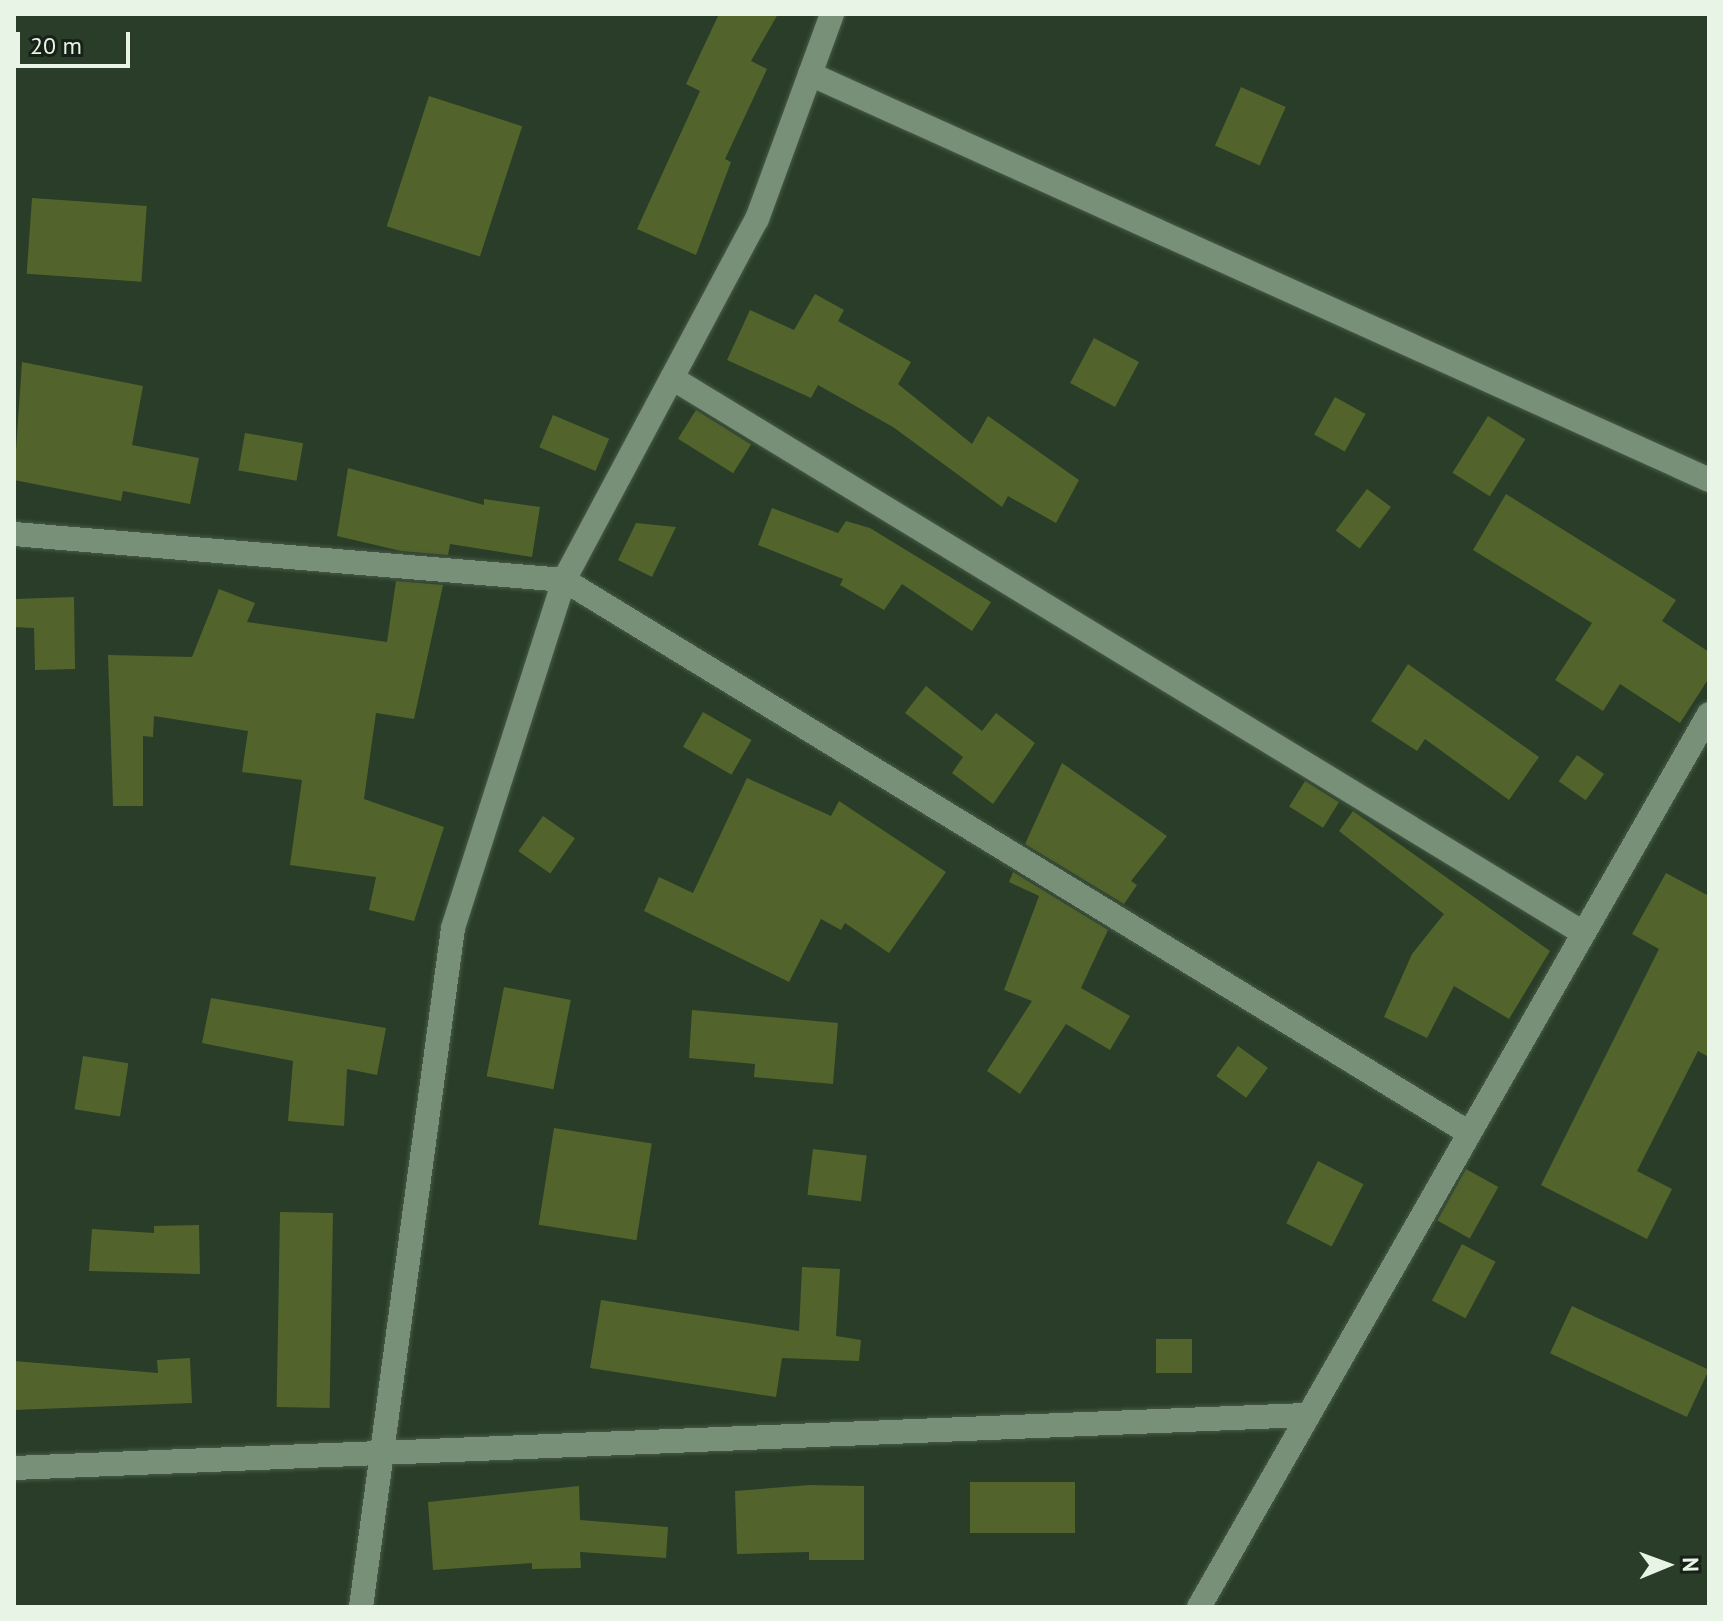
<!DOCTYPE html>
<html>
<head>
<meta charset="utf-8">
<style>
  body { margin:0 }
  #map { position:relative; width:1723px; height:1621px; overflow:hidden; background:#293d28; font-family:"PT Sans",sans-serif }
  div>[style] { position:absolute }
  .building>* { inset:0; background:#52642b; transform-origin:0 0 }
  .roads { filter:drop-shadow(0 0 2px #485a48) drop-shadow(0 0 2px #485a48) }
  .minor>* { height:24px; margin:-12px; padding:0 12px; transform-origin:12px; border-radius:12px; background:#799078 }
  span { translate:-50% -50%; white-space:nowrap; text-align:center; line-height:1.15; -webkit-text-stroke:7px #182118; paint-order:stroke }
  .frame { position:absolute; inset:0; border:16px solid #e7f4e6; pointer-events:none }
  .north { position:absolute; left:1627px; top:1525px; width:80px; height:80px; -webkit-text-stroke:6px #182118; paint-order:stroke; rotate:89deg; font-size:22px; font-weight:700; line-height:32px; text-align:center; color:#e7f4e6 }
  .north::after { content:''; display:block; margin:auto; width:28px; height:36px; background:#e7f4e6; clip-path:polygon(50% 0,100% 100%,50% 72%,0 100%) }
  .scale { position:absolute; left:16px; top:32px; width:114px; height:36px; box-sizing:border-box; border:4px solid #e7f4e6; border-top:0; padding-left:10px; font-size:24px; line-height:28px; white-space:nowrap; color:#e7f4e6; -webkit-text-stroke:6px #182118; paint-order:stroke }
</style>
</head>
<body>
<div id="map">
  <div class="building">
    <i style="clip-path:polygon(719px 14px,778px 14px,751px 61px,767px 69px,725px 159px,731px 162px,696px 255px,637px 229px,700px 91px,686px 84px)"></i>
    <i style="left:1241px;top:87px;width:49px;height:64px;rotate:24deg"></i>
    <i style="left:429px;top:96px;width:98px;height:137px;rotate:18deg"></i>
    <i style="left:32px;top:198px;width:115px;height:76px;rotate:4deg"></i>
    <i style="clip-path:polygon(815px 294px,844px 310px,838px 321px,911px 362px,898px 384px,972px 444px,988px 416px,1079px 480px,1056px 523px,1008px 496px,1002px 507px,893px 427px,818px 385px,811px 398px,727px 360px,750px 310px,794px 330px)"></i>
    <i style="left:1094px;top:338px;width:51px;height:51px;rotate:28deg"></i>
    <i style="clip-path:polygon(22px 362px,143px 386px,132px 445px,199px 458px,190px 504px,123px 491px,121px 501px,14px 480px)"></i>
    <i style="left:1335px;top:397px;width:35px;height:43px;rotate:29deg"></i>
    <i style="left:696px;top:410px;width:65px;height:34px;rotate:32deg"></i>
    <i style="left:553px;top:415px;width:61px;height:35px;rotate:23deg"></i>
    <i style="left:1488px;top:416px;width:44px;height:67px;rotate:32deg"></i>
    <i style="left:245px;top:433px;width:59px;height:38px;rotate:10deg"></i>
    <i style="clip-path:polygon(348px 468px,484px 505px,484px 499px,540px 507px,532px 557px,450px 544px,448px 555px,401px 551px,337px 536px)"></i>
    <i style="left:1367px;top:489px;width:30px;height:52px;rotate:37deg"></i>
    <i style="clip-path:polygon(1506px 494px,1676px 600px,1662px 621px,1709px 652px,1709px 678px,1680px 723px,1620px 684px,1603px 711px,1555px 680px,1592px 623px,1473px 550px)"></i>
    <i style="clip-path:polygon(772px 508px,838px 533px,846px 521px,870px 528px,991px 602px,972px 631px,902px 584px,884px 610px,840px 585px,843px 579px,758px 545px)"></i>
    <i style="clip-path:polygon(636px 523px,676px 527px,652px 577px,618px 560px)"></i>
    <i style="clip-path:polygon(396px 581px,443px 585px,414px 719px,376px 713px,364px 799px,444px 827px,414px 921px,369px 910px,376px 877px,290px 865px,302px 780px,242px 772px,248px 731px,154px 716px,153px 737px,143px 736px,143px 806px,113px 806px,108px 655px,192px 657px,219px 589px,255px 603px,247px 622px,387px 642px)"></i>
    <i style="clip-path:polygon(74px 597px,75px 669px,35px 670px,34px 628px,14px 627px,14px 599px)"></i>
    <i style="clip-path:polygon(1408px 664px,1539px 757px,1509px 800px,1425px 739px,1417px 751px,1371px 721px)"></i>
    <i style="clip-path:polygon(926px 686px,982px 731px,996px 713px,1035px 743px,993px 804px,952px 773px,963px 757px,905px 713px)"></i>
    <i style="left:703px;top:712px;width:56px;height:40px;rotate:30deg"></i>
    <i style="left:1577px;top:755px;width:33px;height:32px;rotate:35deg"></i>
    <i style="clip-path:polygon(1062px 763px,1167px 836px,1131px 881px,1137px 885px,1124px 904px,1025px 844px)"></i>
    <i style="clip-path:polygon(747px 778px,831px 816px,839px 801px,946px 872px,889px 953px,845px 923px,841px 930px,821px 919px,789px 982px,644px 911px,659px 877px,693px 893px)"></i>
    <i style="left:1305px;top:781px;width:40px;height:30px;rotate:32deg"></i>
    <i style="clip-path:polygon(1353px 811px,1550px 951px,1509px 1019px,1454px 986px,1427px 1038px,1384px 1017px,1412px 954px,1444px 914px,1339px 831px)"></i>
    <i style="left:543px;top:816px;width:39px;height:43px;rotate:35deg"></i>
    <i style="clip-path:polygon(1013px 872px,1108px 930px,1081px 988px,1130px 1016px,1110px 1050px,1066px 1024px,1020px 1094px,987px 1071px,1032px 1001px,1004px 990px,1039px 896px,1009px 882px)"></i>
    <i style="clip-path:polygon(1666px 873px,1709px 896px,1709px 1057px,1698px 1051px,1637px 1171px,1672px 1189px,1647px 1239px,1541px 1185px,1659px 949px,1632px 934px)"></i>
    <i style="left:504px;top:987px;width:68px;height:91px;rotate:11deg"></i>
    <i style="clip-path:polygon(211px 998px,386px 1028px,377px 1075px,347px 1069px,344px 1126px,288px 1121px,293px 1061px,202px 1043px)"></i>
    <i style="clip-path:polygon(692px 1010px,838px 1023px,833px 1084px,754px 1077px,755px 1064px,689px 1058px)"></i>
    <i style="left:1238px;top:1046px;width:37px;height:37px;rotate:36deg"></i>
    <i style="left:83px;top:1056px;width:46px;height:54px;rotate:9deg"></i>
    <i style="left:554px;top:1128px;width:99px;height:98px;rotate:9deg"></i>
    <i style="left:813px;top:1149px;width:54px;height:46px;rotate:7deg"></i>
    <i style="left:1318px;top:1161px;width:51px;height:70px;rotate:27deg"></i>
    <i style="left:1466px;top:1169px;width:37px;height:59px;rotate:29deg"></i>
    <i style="left:280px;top:1212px;width:53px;height:195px;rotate:1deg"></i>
    <i style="clip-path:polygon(199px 1225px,200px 1274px,89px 1271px,92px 1229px,154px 1233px,154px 1226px)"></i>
    <i style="left:1462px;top:1244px;width:38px;height:64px;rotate:28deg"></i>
    <i style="clip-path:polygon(802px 1267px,840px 1269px,836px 1336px,861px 1340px,859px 1361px,782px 1358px,776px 1397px,590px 1368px,601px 1300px,799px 1331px)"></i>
    <i style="left:1572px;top:1306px;width:151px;height:52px;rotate:25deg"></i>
    <i style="left:1156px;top:1339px;width:36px;height:34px"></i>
    <i style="clip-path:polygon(190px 1358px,192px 1403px,14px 1410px,14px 1361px,158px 1373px,157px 1360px)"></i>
    <i style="left:1075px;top:1482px;width:51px;height:105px;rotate:90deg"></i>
    <i style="clip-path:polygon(810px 1485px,864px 1486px,864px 1560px,809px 1560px,809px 1552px,737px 1554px,735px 1491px)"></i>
    <i style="clip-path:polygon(579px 1486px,580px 1520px,668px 1527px,666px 1558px,580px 1552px,581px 1568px,532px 1569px,532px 1563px,433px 1570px,428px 1502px)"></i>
  </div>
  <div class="roads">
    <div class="minor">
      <i style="left:810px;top:74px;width:986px;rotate:24.3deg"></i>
      <i style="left:672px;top:378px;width:1063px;rotate:31.34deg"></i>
      <i style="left:14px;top:534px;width:552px;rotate:4.78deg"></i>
      <i style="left:564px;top:580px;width:1057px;rotate:31.42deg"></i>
      <i style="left:14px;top:1468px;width:1295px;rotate:-2.35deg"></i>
      <i style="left:361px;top:1607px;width:685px;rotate:-82.28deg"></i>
      <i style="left:453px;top:928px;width:365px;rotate:-72.3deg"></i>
      <i style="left:564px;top:580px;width:409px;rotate:-61.9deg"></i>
      <i style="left:757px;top:219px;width:218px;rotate:-69.9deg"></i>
      <i style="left:1199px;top:1607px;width:1028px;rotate:-60.27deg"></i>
    </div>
  </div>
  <div class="frame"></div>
  <div class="north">N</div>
  <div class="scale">20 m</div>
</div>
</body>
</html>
